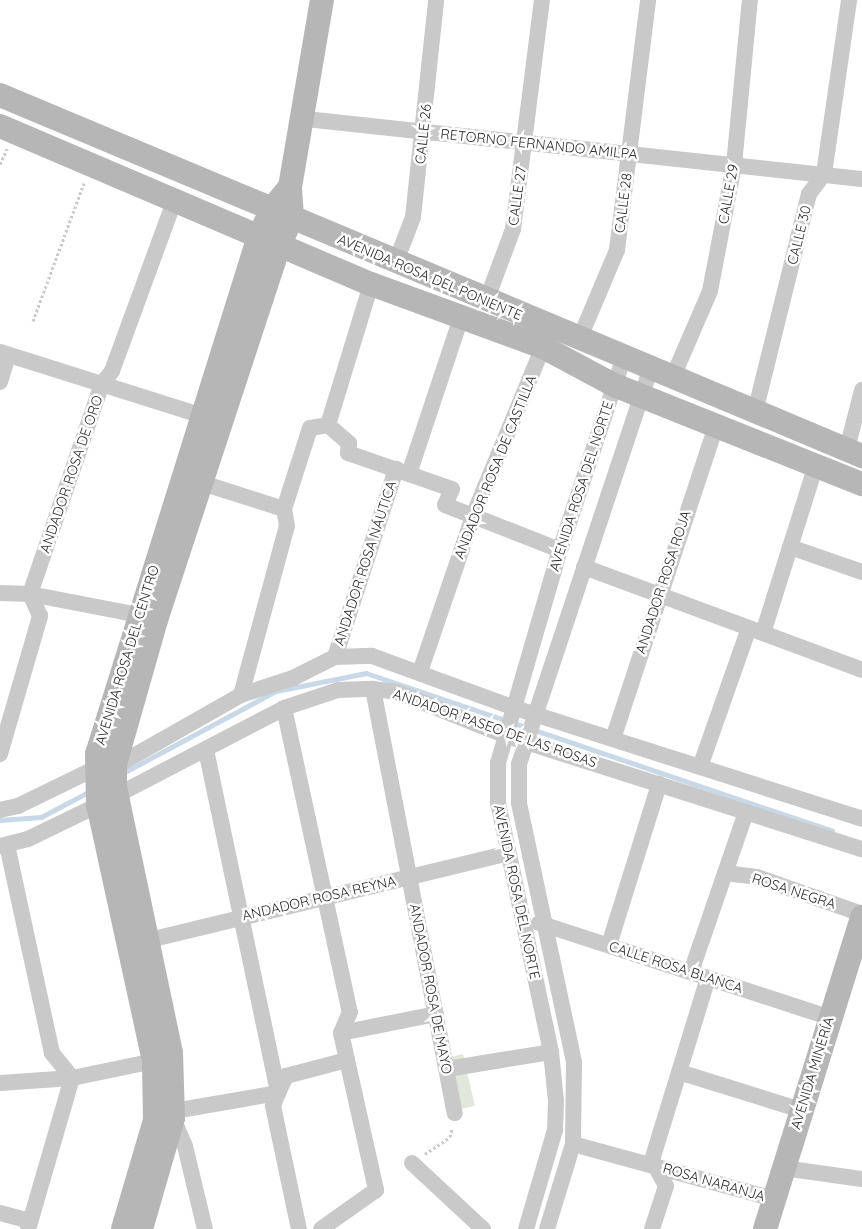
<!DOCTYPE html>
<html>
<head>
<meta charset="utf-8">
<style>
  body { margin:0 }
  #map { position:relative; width:862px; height:1229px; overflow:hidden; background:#fff; font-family:Quicksand,sans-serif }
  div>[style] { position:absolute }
  .green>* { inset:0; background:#e1e8db; transform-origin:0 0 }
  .stream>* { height:5px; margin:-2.5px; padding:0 2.5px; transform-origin:2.5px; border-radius:2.5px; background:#c9d8e7 }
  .path>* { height:3px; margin-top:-1.5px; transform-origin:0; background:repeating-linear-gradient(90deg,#c9c9c9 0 2.5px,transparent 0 5px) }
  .street>* { height:16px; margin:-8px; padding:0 8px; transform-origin:8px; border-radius:8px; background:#c9c9c9 }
  .secondary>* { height:24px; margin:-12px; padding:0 12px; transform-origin:12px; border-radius:12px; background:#b6b6b6 }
  .secondary-bridge>* { height:24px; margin:-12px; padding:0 12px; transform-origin:12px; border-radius:12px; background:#b6b6b6 }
  span { translate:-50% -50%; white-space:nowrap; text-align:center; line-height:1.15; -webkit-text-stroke:5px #fff; paint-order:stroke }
  .street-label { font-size:14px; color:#2c2c2c }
</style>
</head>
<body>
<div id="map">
  <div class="green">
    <i style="left:463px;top:1054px;width:53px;height:25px;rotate:77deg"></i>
  </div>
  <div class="stream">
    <i style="left:121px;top:774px;width:176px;rotate:-28.2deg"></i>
    <i style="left:276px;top:691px;width:92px;rotate:-11.3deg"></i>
    <i style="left:366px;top:673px;width:492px;rotate:18.7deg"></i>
    <i style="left:0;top:820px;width:41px;rotate:-4.2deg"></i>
    <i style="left:41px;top:817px;width:58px;rotate:-27.9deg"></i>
  </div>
  <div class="path">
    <i style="left:0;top:164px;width:17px;rotate:-65deg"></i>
    <i style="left:33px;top:321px;width:147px;rotate:-69.7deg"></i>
    <i style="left:425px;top:1154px;width:30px;rotate:-34deg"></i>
    <i style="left:450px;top:1137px;width:8px;rotate:-76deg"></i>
  </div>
  <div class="street">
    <i style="left:306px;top:119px;width:559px;rotate:6.16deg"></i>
    <i style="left:395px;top:264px;width:50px;rotate:-69deg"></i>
    <i style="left:413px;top:217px;width:218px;rotate:-83.9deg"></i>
    <i style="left:487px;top:299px;width:75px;rotate:-69.6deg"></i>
    <i style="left:513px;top:229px;width:231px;rotate:-82.8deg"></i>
    <i style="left:579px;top:340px;width:98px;rotate:-67.1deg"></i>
    <i style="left:617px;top:250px;width:252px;rotate:-82.9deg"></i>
    <i style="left:0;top:352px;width:210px;rotate:17.5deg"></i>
    <i style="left:672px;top:379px;width:96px;rotate:-66.6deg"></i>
    <i style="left:710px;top:291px;width:128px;rotate:-79.2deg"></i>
    <i style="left:734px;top:165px;width:166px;rotate:-84.5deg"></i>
    <i style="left:0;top:382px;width:28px;rotate:-73deg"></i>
    <i style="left:755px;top:412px;width:225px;rotate:-76.1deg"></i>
    <i style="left:809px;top:194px;width:25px;rotate:-53deg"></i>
    <i style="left:824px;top:174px;width:176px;rotate:-81.8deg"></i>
    <i style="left:328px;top:425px;width:28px;rotate:41deg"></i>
    <i style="left:349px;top:443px;width:10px;rotate:96deg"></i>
    <i style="left:348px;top:453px;width:110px;rotate:19.1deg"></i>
    <i style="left:452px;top:489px;width:17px;rotate:114deg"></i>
    <i style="left:445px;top:505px;width:123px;rotate:21.4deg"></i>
    <i style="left:328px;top:425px;width:147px;rotate:-73deg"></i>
    <i style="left:847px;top:449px;width:61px;rotate:-75.7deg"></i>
    <i style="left:409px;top:474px;width:168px;rotate:-71.6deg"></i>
    <i style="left:202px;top:483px;width:86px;rotate:17.6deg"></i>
    <i style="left:790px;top:547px;width:76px;rotate:19.1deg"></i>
    <i style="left:584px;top:567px;width:296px;rotate:20.3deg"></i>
    <i style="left:0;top:593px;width:30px;rotate:2deg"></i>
    <i style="left:30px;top:594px;width:111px;rotate:10.9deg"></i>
    <i style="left:763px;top:633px;width:176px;rotate:-72.5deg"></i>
    <i style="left:335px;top:657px;width:198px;rotate:-72deg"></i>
    <i style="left:420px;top:672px;width:165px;rotate:-71.2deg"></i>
    <i style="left:473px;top:516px;width:183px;rotate:-67.5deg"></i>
    <i style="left:373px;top:689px;width:432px;rotate:79.1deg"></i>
    <i style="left:241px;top:695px;width:175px;rotate:-74.8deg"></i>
    <i style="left:287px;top:526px;width:17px;rotate:-100deg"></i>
    <i style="left:284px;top:509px;width:85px;rotate:-72.2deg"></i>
    <i style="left:310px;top:428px;width:18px;rotate:-9deg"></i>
    <i style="left:284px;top:708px;width:311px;rotate:77.8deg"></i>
    <i style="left:350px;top:1012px;width:23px;rotate:113deg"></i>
    <i style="left:341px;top:1033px;width:161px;rotate:77.4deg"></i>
    <i style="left:376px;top:1190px;width:67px;rotate:144.7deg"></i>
    <i style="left:613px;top:739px;width:330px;rotate:-71.8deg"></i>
    <i style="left:206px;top:750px;width:350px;rotate:78.1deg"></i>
    <i style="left:278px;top:1093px;width:14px;rotate:111deg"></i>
    <i style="left:273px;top:1106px;width:126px;rotate:78.1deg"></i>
    <i style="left:0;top:754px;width:144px;rotate:-73.8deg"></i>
    <i style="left:40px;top:616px;width:24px;rotate:-114deg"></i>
    <i style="left:30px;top:594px;width:222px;rotate:-71.1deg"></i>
    <i style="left:102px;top:384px;width:16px;rotate:-52deg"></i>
    <i style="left:112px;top:371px;width:183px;rotate:-69.9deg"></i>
    <i style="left:700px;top:767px;width:147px;rotate:-70.6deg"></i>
    <i style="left:0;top:810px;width:18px;rotate:-13deg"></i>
    <i style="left:18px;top:806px;width:87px;rotate:-26deg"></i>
    <i style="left:96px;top:768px;width:20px;rotate:-6deg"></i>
    <i style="left:116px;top:766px;width:144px;rotate:-29.6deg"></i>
    <i style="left:241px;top:695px;width:55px;rotate:-18.1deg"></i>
    <i style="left:293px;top:678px;width:47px;rotate:-26.6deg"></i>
    <i style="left:335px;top:657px;width:37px;rotate:-2deg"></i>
    <i style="left:372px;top:656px;width:149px;rotate:20deg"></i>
    <i style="left:512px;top:707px;width:367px;rotate:17.7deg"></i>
    <i style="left:7px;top:845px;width:213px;rotate:77.8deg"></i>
    <i style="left:52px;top:1053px;width:32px;rotate:51deg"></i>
    <i style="left:72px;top:1078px;width:157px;rotate:106.2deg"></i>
    <i style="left:0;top:846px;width:29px;rotate:-14deg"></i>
    <i style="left:28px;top:839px;width:78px;rotate:-25.9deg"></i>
    <i style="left:98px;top:805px;width:210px;rotate:-27.5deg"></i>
    <i style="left:284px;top:708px;width:57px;rotate:-18.4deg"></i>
    <i style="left:338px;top:690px;width:35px;rotate:-2deg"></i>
    <i style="left:373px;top:689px;width:24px;rotate:7deg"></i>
    <i style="left:397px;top:692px;width:115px;rotate:21.9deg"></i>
    <i style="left:504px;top:735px;width:376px;rotate:17.7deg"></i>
    <i style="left:725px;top:873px;width:32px;rotate:7deg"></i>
    <i style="left:757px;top:877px;width:111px;rotate:19.4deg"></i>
    <i style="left:539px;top:923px;width:305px;rotate:18deg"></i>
    <i style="left:137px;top:943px;width:382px;rotate:-13.6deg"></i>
    <i style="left:609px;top:945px;width:169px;rotate:-72.7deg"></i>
    <i style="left:691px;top:972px;width:169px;rotate:-71deg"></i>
    <i style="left:341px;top:1033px;width:97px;rotate:-11.3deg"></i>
    <i style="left:447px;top:1069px;width:105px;rotate:-9.3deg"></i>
    <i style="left:679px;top:1072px;width:128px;rotate:17.3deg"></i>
    <i style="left:0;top:1083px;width:72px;rotate:-4deg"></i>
    <i style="left:72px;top:1078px;width:84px;rotate:-11.7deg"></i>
    <i style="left:174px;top:1111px;width:106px;rotate:-9.8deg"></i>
    <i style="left:278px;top:1093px;width:19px;rotate:-65deg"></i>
    <i style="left:286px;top:1076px;width:63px;rotate:-14.7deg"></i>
    <i style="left:173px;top:1118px;width:30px;rotate:67deg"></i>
    <i style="left:185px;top:1146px;width:85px;rotate:76.5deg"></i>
    <i style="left:573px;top:1144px;width:208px;rotate:15.3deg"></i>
    <i style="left:412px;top:1163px;width:97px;rotate:42.9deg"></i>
    <i style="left:783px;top:1168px;width:80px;rotate:7.9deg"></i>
    <i style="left:0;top:1213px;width:31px;rotate:15deg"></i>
    <i style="left:526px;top:1229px;width:103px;rotate:-73.7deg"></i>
    <i style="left:555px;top:1130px;width:29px;rotate:-88deg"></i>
    <i style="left:556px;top:1101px;width:49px;rotate:-95.8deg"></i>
    <i style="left:551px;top:1052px;width:255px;rotate:-102deg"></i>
    <i style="left:498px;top:803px;width:40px;rotate:-90deg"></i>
    <i style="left:498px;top:763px;width:222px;rotate:-73.8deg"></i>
    <i style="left:560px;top:550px;width:201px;rotate:-71.7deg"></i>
    <i style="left:547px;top:1229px;width:89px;rotate:-73deg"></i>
    <i style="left:573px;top:1144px;width:82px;rotate:-89.3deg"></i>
    <i style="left:574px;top:1062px;width:265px;rotate:-102deg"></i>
    <i style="left:519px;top:803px;width:39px;rotate:-90deg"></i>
    <i style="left:519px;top:764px;width:415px;rotate:-71.6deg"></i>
    <i style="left:652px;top:1229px;width:45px;rotate:-72deg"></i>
    <i style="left:666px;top:1186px;width:30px;rotate:-118deg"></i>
    <i style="left:652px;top:1160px;width:190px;rotate:-72.9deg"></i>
  </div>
  <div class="secondary">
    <i style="left:0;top:95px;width:935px;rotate:22.72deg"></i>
    <i style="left:0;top:126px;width:403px;rotate:23.1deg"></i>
    <i style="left:371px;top:284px;width:183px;rotate:20.1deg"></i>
    <i style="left:543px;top:347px;width:81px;rotate:28.2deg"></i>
    <i style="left:614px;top:385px;width:267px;rotate:21.8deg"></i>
    <i style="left:115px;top:764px;width:150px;rotate:-74.1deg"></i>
    <i style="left:156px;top:620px;width:394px;rotate:-71.8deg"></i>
    <i style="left:279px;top:246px;width:32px;rotate:-66deg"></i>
    <i style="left:292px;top:217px;width:30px;rotate:-94deg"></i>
    <i style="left:290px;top:187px;width:190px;rotate:-80.3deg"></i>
    <i style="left:115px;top:787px;width:272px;rotate:78.1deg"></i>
    <i style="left:171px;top:1053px;width:65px;rotate:88.2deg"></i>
    <i style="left:173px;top:1118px;width:116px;rotate:106.1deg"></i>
    <i style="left:123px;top:1229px;width:114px;rotate:-73.6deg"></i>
    <i style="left:155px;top:1120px;width:59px;rotate:-91deg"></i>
    <i style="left:154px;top:1061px;width:262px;rotate:-102.3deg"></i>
    <i style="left:98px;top:805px;width:51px;rotate:-91.1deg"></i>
    <i style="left:97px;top:754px;width:543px;rotate:-72.63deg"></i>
    <i style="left:259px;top:236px;width:30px;rotate:-64deg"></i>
    <i style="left:272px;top:209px;width:28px;rotate:-51deg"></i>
    <i style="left:765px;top:1229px;width:327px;rotate:-72.7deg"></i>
  </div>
  <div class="secondary-bridge">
    <i style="left:115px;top:764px;width:23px;rotate:90deg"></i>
  </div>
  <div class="street-label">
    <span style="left:423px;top:134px;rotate:-84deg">CALLE 26</span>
    <span style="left:539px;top:144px;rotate:6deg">RETORNO FERNANDO AMILPA</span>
    <span style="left:728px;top:194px;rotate:-80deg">CALLE 29</span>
    <span style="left:517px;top:196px;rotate:-82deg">CALLE 27</span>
    <span style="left:623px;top:203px;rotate:-83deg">CALLE 28</span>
    <span style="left:799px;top:235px;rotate:-76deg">CALLE 30</span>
    <span style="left:430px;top:277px;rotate:23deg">AVENIDA ROSA DEL PONIENTE</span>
    <span style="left:495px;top:467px;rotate:-68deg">ANDADOR ROSA DE CASTILLA</span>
    <span style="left:71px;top:474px;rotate:-71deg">ANDADOR ROSA DE ORO</span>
    <span style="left:581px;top:486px;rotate:-72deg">AVENIDA ROSA DEL NORTE</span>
    <span style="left:365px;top:563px;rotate:-72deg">ANDADOR ROSA NÁUTICA</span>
    <span style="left:663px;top:582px;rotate:-72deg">ANDADOR ROSA ROJA</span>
    <span style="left:127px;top:655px;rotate:-73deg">AVENIDA ROSA DEL CENTRO</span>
    <span style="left:495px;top:728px;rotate:19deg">ANDADOR PASEO DE LAS ROSAS</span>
    <span style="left:794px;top:891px;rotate:18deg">ROSA NEGRA</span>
    <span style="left:517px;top:892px;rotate:78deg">AVENIDA ROSA DEL NORTE</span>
    <span style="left:319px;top:898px;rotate:-13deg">ANDADOR ROSA REYNA</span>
    <span style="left:676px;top:967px;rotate:18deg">CALLE ROSA BLANCA</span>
    <span style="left:431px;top:989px;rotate:79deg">ANDADOR ROSA DE MAYO</span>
    <span style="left:812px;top:1073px;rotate:-73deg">AVENIDA MINERÍA</span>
    <span style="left:714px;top:1182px;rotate:16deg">ROSA NARANJA</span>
  </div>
</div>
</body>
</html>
